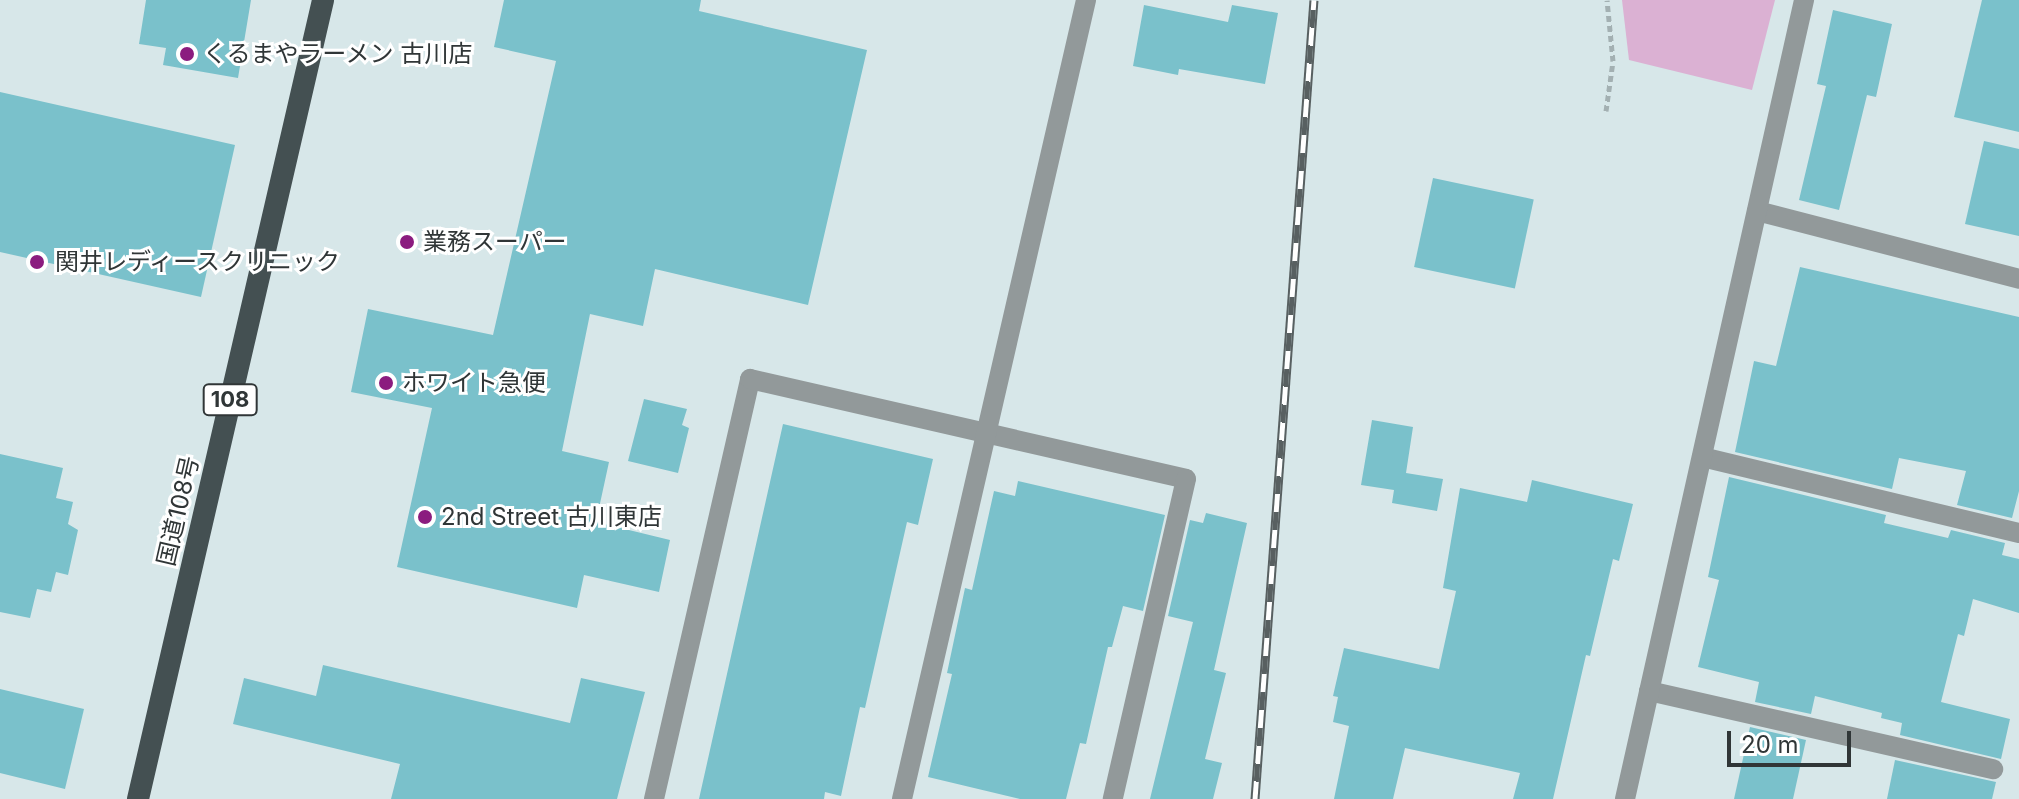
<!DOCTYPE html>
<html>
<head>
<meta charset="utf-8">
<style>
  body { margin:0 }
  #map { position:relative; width:2019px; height:799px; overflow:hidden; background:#d7e7e9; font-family:Inter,"Noto Sans JP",sans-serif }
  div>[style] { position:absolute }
  .green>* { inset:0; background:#dbb1d3 }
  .building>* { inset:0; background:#7ac1cb; transform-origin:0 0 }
  .path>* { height:5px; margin-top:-2.5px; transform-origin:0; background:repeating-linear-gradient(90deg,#a3b0b2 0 6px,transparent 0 10px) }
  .minor>* { height:20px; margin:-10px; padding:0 10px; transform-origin:10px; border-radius:10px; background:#92999a }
  .trunk>* { height:22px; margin:-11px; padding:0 11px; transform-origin:11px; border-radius:11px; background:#445052 }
  .rail>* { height:9px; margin-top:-4.5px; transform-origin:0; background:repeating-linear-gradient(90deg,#fff 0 18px,#586061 0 36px); box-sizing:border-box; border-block:2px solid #586061 }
  .dots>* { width:22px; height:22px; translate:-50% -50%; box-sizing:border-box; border:4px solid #fff; border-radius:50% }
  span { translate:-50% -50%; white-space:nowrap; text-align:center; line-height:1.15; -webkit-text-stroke:6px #fff; paint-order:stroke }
  .shield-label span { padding:2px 6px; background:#fff; border:2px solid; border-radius:6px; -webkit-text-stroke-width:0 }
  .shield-label { font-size:22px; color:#303637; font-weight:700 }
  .poi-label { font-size:24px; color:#303637 }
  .left { translate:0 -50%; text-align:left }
  .street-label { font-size:24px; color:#303637 }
  .scale { position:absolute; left:1727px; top:731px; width:124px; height:36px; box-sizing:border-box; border:4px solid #303637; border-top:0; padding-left:10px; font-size:24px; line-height:28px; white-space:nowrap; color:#303637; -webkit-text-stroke:6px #fff; paint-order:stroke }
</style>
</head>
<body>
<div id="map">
  <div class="green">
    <i style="clip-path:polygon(1622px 0,1775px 0,1752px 90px,1629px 60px)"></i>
  </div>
  <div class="building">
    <i style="clip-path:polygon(146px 0,251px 0,238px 78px,163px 65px,166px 48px,139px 44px)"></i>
    <i style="clip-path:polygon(504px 0,701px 0,699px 11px,867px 50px,808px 305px,655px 269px,643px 326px,590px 314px,562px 451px,609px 462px,596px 522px,670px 540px,659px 592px,584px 575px,577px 608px,397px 567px,432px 408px,351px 392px,368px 309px,493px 335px,556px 61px,494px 47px)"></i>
    <i style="clip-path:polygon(1982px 0,2019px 0,2019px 132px,1954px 117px)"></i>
    <i style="clip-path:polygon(1144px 5px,1228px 22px,1232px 5px,1278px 13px,1265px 84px,1179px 69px,1178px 75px,1133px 66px)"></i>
    <i style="clip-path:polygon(1833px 10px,1892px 24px,1876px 97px,1867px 95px,1839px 210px,1799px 200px,1826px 86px,1817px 84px)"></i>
    <i style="clip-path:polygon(0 92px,235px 145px,201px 297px,0 252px)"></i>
    <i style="clip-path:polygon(1984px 141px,2019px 149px,2019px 236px,1965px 224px)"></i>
    <i style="left:1433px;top:178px;width:103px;height:91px;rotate:12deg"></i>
    <i style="clip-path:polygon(1800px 267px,2019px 317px,2019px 491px,2012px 518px,1957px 505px,1966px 471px,1899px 458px,1892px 489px,1735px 452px,1754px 361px,1776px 366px)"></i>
    <i style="clip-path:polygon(644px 399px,687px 409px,682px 425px,689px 428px,678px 473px,628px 461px)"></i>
    <i style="clip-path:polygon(1372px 420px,1413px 427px,1406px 473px,1443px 479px,1437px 511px,1392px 503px,1394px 490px,1361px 485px)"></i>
    <i style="clip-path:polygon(783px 424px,933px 459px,918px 525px,907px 522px,865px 708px,860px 707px,841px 796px,825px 792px,824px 799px,699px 799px)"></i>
    <i style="clip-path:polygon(0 454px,63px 468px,56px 498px,73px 502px,68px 524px,78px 530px,68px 575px,56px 572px,51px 592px,37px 589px,30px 618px,0 612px)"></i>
    <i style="clip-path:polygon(1729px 477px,1886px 515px,1884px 523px,1948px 538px,1951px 530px,2005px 543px,2002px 555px,2019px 559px,2019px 613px,1973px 599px,1964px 636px,1958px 634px,1941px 702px,2010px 719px,2001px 759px,1900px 735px,1902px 723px,1881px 718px,1882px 713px,1815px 696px,1811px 714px,1755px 702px,1759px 682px,1698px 667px,1719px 580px,1708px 577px)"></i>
    <i style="clip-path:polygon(1532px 480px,1633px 504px,1619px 561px,1613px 559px,1590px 656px,1586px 655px,1553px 799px,1513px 799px,1520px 773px,1405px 748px,1393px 799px,1334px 799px,1349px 726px,1333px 722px,1338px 697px,1333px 696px,1344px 648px,1439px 669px,1456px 591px,1443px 588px,1460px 488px,1527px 502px)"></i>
    <i style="clip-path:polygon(1018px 481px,1165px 515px,1143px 611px,1123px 606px,1112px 647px,1108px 647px,1086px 744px,1080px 743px,1066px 799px,1020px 799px,928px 777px,952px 674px,947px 673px,965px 588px,972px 590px,994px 491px,1015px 496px)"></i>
    <i style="clip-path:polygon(1206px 513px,1247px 523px,1214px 670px,1226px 673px,1205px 759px,1222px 763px,1213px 799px,1150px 799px,1193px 622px,1168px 616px,1190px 520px,1203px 523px)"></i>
    <i style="clip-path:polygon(323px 665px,570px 723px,581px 678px,645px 692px,617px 799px,391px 799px,400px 764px,233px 724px,244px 678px,316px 696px)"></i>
    <i style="clip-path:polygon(0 689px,84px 709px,65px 789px,0 773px)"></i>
    <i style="clip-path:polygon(1750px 727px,1806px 740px,1793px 799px,1734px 799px)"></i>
    <i style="clip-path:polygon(1895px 760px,1996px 782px,1992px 799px,1887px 799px)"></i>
  </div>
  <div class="path">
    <i style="left:1606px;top:111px;width:50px;rotate:-82deg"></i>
    <i style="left:1613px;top:61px;width:61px;rotate:-95.6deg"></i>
  </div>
  <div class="minor">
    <i style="left:1757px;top:211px;width:271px;rotate:14.5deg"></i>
    <i style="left:1702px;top:457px;width:326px;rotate:13.5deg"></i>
    <i style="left:1649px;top:691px;width:353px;rotate:12.8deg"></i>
    <i style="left:654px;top:799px;width:431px;rotate:-77.1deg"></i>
    <i style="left:750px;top:379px;width:447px;rotate:12.9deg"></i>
    <i style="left:1186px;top:479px;width:328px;rotate:102.9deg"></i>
    <i style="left:902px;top:799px;width:820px;rotate:-77.03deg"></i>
    <i style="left:1625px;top:799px;width:819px;rotate:-77.37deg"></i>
  </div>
  <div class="trunk">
    <i style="left:138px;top:799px;width:820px;rotate:-76.96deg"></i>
  </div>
  <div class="rail">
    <i style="left:1255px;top:799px;width:801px;rotate:-85.78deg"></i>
  </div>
  <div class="dots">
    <i style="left:187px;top:54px;background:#8b1c7f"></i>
    <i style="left:407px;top:242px;background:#8b1c7f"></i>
    <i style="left:37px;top:262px;background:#8b1c7f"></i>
    <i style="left:386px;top:383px;background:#8b1c7f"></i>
    <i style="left:425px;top:517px;background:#8b1c7f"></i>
  </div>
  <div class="shield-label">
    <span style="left:230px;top:400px">108</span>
  </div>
  <div class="poi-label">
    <span class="left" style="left:203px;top:54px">くるまやラーメン 古川店</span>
    <span class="left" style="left:423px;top:242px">業務スーパー</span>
    <span class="left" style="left:55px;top:262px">関井レディースクリニック</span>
    <span class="left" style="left:402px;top:383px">ホワイト急便</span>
    <span class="left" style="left:441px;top:517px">2nd Street 古川東店</span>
  </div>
  <div class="street-label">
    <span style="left:178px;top:511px;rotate:-77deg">国道108号</span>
  </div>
  <div class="scale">20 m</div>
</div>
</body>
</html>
